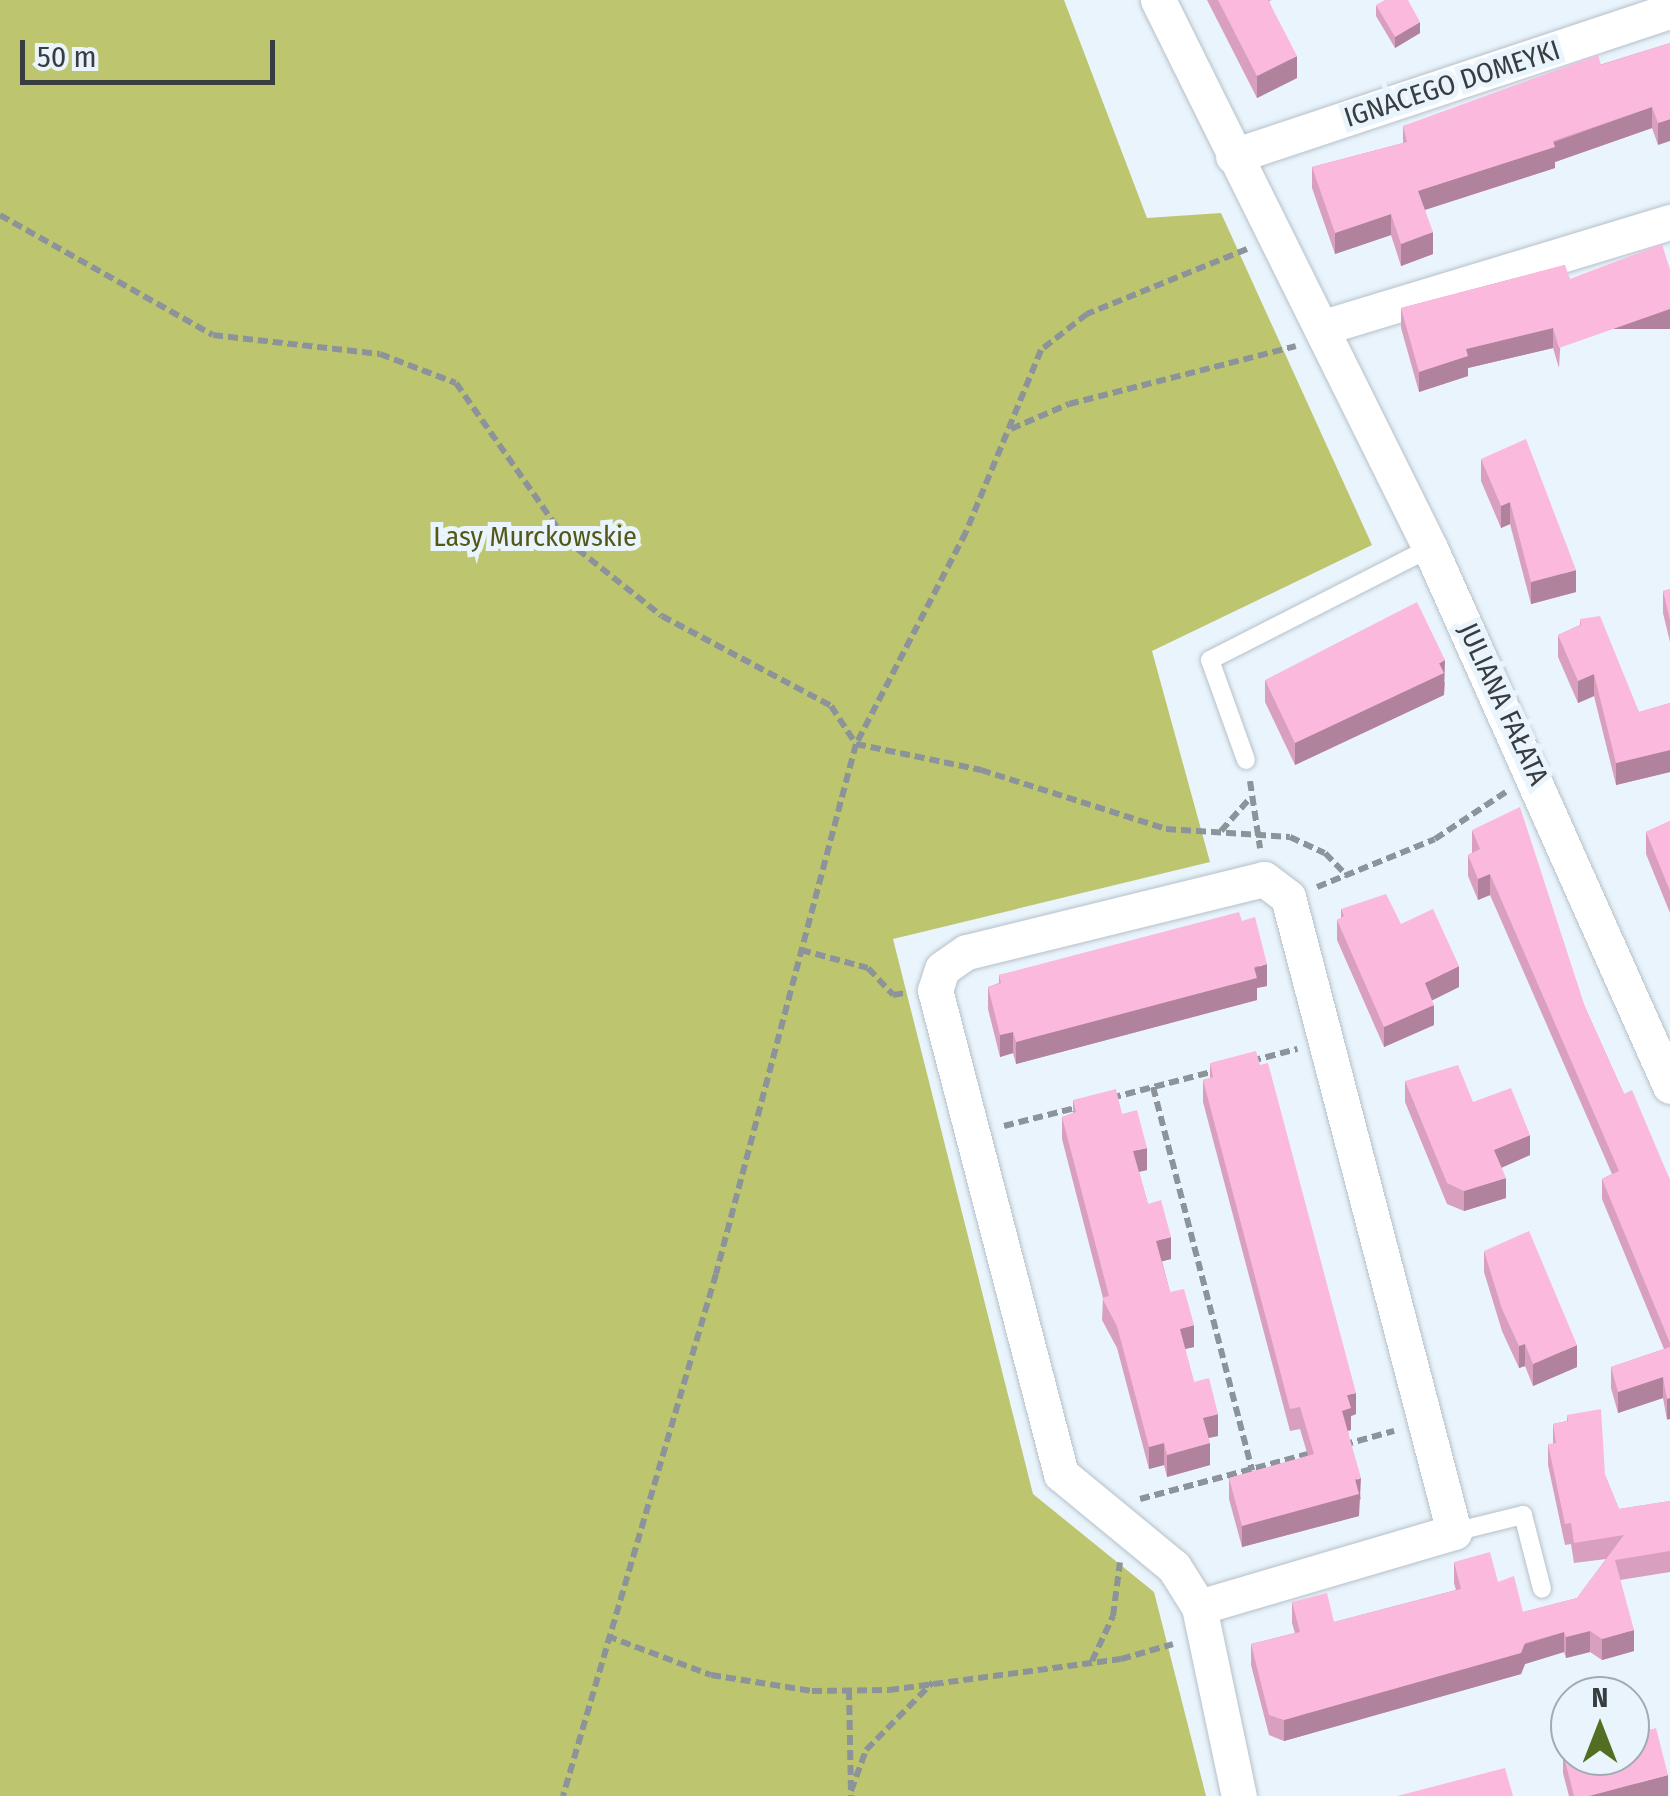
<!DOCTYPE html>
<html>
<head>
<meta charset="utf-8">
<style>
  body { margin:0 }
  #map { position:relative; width:1670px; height:1796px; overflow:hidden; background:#e9f4fc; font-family:"Fira Sans Condensed",sans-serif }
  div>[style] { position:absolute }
  .forest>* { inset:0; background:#bdc66e }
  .path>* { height:6px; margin-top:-3px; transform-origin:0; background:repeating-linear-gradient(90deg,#8c9499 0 10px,transparent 0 15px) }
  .roads { filter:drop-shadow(0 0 2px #b6c0c9) drop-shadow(0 0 2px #b6c0c9) }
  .lane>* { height:18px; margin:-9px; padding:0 9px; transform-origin:9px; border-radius:9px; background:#fff }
  .street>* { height:35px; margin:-17.5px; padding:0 17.5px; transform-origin:17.5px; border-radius:17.5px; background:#fff }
  .wall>* { inset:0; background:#d89fbf }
  .shaded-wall>* { inset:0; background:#b0829b; transform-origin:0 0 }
  .building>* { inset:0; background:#fbb9de }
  span { translate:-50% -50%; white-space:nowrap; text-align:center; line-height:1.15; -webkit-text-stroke:10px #e9f4fc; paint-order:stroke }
  .street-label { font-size:28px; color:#383d40 }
  .park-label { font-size:28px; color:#535818 }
  .north { position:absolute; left:1550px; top:1676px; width:100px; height:100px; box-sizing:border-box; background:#e9f4fc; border:2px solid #a2abb1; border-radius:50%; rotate:0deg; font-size:28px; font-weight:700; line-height:40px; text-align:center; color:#383d40 }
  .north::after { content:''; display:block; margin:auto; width:35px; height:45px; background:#526e22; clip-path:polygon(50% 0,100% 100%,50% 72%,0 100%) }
  .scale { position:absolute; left:20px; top:40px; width:255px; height:45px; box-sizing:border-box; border:5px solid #383d40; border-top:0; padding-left:12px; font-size:30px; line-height:35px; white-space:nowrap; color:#383d40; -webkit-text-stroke:8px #e9f4fc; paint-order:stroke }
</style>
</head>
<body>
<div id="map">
  <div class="forest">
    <i style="clip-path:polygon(0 0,1064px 0,1147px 218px,1221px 213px,1372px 545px,1152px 651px,1210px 862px,893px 939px,1033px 1494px,1154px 1592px,1206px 1796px,0 1796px)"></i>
  </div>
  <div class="path">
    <i style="left:0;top:215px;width:244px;rotate:29.4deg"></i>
    <i style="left:213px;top:335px;width:168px;rotate:6.5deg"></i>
    <i style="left:380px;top:354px;width:81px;rotate:20.9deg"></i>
    <i style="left:456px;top:383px;width:192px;rotate:55deg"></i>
    <i style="left:566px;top:540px;width:122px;rotate:38.4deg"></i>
    <i style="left:662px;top:616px;width:191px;rotate:28deg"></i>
    <i style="left:831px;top:706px;width:45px;rotate:56.7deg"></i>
    <i style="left:856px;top:744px;width:548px;rotate:104.8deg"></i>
    <i style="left:716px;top:1274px;width:544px;rotate:106.34deg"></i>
    <i style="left:1247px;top:249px;width:173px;rotate:157.9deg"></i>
    <i style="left:1087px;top:314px;width:58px;rotate:142deg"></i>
    <i style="left:1041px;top:350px;width:197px;rotate:112.4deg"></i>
    <i style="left:966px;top:532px;width:239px;rotate:117.4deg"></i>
    <i style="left:856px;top:744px;width:128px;rotate:11.7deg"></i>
    <i style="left:981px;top:770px;width:194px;rotate:17.7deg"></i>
    <i style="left:1166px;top:829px;width:124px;rotate:3.7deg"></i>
    <i style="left:1290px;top:837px;width:38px;rotate:25deg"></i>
    <i style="left:1325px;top:853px;width:32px;rotate:46deg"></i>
    <i style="left:1011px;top:429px;width:63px;rotate:-23.3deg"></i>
    <i style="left:1069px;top:404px;width:234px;rotate:-14.3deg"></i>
    <i style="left:1250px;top:781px;width:68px;rotate:81.5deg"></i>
    <i style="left:1221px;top:831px;width:45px;rotate:-48.6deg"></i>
    <i style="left:1317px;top:887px;width:127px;rotate:-22.1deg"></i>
    <i style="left:1435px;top:839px;width:85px;rotate:-33.5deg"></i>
    <i style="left:801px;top:950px;width:69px;rotate:15deg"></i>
    <i style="left:868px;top:968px;width:37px;rotate:47deg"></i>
    <i style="left:893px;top:995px;width:11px;rotate:-10deg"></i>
    <i style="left:1251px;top:1061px;width:48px;rotate:-14.6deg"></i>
    <i style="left:1153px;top:1087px;width:396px;rotate:75.5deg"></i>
    <i style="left:1111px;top:1098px;width:107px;rotate:-14.6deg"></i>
    <i style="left:1004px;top:1126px;width:77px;rotate:-14.2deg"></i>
    <i style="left:1343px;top:1445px;width:53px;rotate:-15.4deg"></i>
    <i style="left:1140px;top:1499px;width:178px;rotate:-15deg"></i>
    <i style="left:607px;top:1636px;width:111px;rotate:20.6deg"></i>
    <i style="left:711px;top:1675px;width:102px;rotate:9deg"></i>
    <i style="left:812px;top:1691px;width:77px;rotate:-0.7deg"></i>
    <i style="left:889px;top:1690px;width:234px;rotate:-7.6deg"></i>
    <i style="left:1121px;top:1659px;width:54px;rotate:-16.1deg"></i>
    <i style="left:1092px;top:1661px;width:50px;rotate:-65deg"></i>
    <i style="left:1113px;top:1616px;width:54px;rotate:-82.6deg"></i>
    <i style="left:849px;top:1690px;width:106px;rotate:88.9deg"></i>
    <i style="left:851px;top:1791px;width:44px;rotate:-69.9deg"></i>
    <i style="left:866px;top:1750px;width:95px;rotate:-45.4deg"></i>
  </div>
  <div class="roads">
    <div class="lane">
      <i style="left:1246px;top:760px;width:106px;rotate:-109.8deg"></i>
      <i style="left:1210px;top:660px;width:247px;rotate:-27deg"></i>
      <i style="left:1454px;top:1532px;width:71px;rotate:-13.8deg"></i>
      <i style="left:1523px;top:1515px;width:76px;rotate:75.6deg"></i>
    </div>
    <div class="street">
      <i style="left:1158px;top:0;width:612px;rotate:63.6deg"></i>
      <i style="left:1430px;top:548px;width:589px;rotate:65.96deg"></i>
      <i style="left:1233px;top:156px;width:460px;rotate:-18.4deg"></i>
      <i style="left:1324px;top:327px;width:362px;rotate:-16.9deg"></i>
      <i style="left:1199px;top:1607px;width:266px;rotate:-16.4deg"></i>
      <i style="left:1454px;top:1532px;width:656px;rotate:-104.65deg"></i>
      <i style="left:1288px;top:897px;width:30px;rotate:-143deg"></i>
      <i style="left:1264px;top:879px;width:307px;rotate:166.2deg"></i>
      <i style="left:966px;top:952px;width:29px;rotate:145deg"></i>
      <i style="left:942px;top:969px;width:22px;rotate:108deg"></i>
      <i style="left:935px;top:990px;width:500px;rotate:75.41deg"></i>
      <i style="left:1061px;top:1474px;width:146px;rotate:39.5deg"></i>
      <i style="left:1174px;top:1567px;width:47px;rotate:58deg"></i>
      <i style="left:1199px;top:1607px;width:193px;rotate:78.1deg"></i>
    </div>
  </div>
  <div class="wall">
    <i style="clip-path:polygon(1207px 0,1272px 0,1269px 1px,1297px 78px,1257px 98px)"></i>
    <i style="clip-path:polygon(1376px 5px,1420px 33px,1395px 48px,1376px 16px)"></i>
    <i style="clip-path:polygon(1670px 43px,1658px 145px,1652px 128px,1555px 162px,1555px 168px,1425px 210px,1433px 254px,1401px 266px,1391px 235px,1335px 254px,1312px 188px,1312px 167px,1403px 143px,1403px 126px)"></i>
    <i style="clip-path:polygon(1565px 265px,1559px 368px,1553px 348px,1468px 368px,1468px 376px,1419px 392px,1401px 328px,1401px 308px)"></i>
    <i style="clip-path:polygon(1481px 459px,1576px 592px,1531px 604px,1510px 524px,1501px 528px,1481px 481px)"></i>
    <i style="clip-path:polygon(1670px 589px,1670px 642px,1663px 613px,1663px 591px)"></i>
    <i style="clip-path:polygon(1580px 619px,1639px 712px,1670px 703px,1670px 772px,1616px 785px,1594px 696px,1578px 703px,1558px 657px,1558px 635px,1580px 625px)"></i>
    <i style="clip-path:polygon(1265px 680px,1445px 682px,1444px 695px,1295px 765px,1265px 702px)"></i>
    <i style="clip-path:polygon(1670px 821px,1670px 913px,1646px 854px,1646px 832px)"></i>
    <i style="clip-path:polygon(1472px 830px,1585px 1007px,1624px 1094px,1670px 1180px,1670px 1419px,1667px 1420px,1663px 1398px,1618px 1413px,1611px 1388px,1611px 1367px,1664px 1349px,1602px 1199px,1602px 1179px,1612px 1174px,1490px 895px,1478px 900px,1468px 876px,1468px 855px,1472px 853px)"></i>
    <i style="clip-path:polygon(1341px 909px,1401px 924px,1459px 987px,1432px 1000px,1434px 1025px,1384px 1047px,1337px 940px,1337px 920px,1341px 918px)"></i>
    <i style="clip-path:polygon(1242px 921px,1267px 986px,1257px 988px,1257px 1000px,1016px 1064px,1013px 1053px,1000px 1057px,988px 1009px,988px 987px,999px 983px,999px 975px)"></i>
    <i style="clip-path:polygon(1210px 1063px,1356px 1414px,1351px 1416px,1351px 1430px,1348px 1431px,1361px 1499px,1359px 1500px,1359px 1516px,1242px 1547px,1229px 1499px,1229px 1478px,1308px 1456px,1300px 1429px,1290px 1431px,1203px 1102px,1203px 1080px,1210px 1078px)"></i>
    <i style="clip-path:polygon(1405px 1081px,1473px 1102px,1530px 1155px,1501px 1168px,1506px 1198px,1464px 1211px,1447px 1204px,1405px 1102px)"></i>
    <i style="clip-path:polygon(1073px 1100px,1122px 1114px,1147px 1170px,1139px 1172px,1148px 1204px,1171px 1259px,1162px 1261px,1170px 1292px,1194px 1347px,1185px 1349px,1194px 1382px,1218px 1436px,1209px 1438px,1210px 1465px,1167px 1477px,1164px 1465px,1149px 1469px,1117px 1348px,1102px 1320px,1103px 1298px,1062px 1139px,1062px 1117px,1073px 1113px)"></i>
    <i style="clip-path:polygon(1484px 1251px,1577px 1367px,1533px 1386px,1525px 1366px,1519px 1368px,1502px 1331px,1484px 1272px)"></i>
    <i style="clip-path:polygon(1567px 1415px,1605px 1475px,1619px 1509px,1670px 1501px,1670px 1572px,1620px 1580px,1634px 1651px,1602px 1660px,1590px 1652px,1566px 1658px,1564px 1652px,1525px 1664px,1521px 1674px,1284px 1741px,1269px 1735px,1251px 1665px,1251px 1644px,1295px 1633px,1292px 1623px,1292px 1602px,1334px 1622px,1456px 1590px,1454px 1583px,1454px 1562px,1498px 1582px,1523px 1612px,1577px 1598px,1606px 1559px,1574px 1563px,1571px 1544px,1565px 1545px,1548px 1465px,1548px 1444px,1553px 1444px,1553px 1424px,1567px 1421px)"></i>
    <i style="clip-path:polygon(1563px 1753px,1668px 1796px,1569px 1796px,1563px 1773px)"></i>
  </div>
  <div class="shaded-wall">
    <i style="clip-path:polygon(1420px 22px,1420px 33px,1395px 48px,1395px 37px)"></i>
    <i style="clip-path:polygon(1297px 56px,1297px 78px,1257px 98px,1257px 76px)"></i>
    <i style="clip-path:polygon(1652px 107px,1652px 128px,1555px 162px,1555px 168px,1418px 212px,1418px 191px)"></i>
    <i style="clip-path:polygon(1670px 119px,1670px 141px,1658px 145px,1658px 123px)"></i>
    <i style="clip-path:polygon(1391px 214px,1391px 235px,1335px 254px,1335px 233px)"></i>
    <i style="clip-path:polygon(1433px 232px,1433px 254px,1401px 266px,1401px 244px)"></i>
    <i style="left:1670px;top:309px;width:20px;height:118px;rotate:90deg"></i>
    <i style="clip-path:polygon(1553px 328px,1553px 348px,1468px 368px,1468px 376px,1419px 392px,1419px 372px,1466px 349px)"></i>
    <i style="clip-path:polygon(1510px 502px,1510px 524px,1501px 528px,1501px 506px)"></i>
    <i style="clip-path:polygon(1576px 570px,1576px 592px,1531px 604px,1531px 582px)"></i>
    <i style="clip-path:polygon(1445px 660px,1444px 695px,1295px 765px,1295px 743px)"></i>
    <i style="clip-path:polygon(1594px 674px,1594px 696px,1578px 703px,1578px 681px)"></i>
    <i style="clip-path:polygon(1670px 750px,1670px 772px,1616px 785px,1616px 763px)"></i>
    <i style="clip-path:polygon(1490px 874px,1490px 895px,1478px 900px,1478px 879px)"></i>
    <i style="clip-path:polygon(1267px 964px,1267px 986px,1257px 988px,1257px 1000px,1016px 1064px,1016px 1042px)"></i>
    <i style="clip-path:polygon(1459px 966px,1459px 987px,1425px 1004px,1425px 983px)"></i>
    <i style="clip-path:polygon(1434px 1005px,1434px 1025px,1384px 1047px,1384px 1027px)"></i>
    <i style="clip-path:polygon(1013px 1032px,1013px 1053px,1000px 1057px,1000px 1035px)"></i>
    <i style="clip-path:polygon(1530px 1135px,1530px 1155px,1494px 1171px,1494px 1150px)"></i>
    <i style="clip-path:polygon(1147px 1148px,1147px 1170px,1133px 1173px,1133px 1151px)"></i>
    <i style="clip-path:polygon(1506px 1178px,1506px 1198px,1464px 1211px,1464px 1191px)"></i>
    <i style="clip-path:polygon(1171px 1237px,1171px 1259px,1156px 1263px,1156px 1241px)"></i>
    <i style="clip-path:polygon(1194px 1325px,1194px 1347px,1180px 1350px,1180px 1329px)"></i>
    <i style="clip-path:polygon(1525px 1344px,1525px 1366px,1519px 1368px,1519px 1346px)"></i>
    <i style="clip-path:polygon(1577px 1345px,1577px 1367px,1533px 1386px,1533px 1364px)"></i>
    <i style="clip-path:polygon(1663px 1377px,1663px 1398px,1618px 1413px,1618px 1392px)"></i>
    <i style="clip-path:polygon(1356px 1393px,1356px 1414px,1351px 1416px,1351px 1430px,1342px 1432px,1342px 1411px,1347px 1395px)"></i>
    <i style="left:1670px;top:1398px;width:21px;height:3px;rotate:90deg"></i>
    <i style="clip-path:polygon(1218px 1414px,1218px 1436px,1203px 1439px,1203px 1418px)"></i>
    <i style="clip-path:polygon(1164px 1443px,1164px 1465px,1149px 1469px,1149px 1447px)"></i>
    <i style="clip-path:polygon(1210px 1443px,1210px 1465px,1167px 1477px,1167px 1455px)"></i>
    <i style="clip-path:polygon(1361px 1478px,1359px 1516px,1242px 1547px,1242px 1526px)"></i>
    <i style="clip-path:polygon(1634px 1630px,1634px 1651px,1602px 1660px,1602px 1639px)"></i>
    <i style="clip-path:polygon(1590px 1631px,1590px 1652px,1566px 1658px,1566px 1637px)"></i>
    <i style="clip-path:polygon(1564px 1632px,1564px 1652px,1525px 1664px,1521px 1674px,1284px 1741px,1284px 1720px)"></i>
    <i style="clip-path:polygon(1668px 1775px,1668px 1796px,1589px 1796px)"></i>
  </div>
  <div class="building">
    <i style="clip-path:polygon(1218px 0,1268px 0,1297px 56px,1257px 76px)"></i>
    <i style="clip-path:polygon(1385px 0,1408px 0,1420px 22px,1395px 37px,1376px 5px)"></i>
    <i style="clip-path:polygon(1670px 43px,1670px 119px,1658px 123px,1652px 107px,1553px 141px,1555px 147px,1418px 191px,1433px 232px,1401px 244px,1391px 214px,1335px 233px,1312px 167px,1407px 142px,1403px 126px,1598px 55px,1601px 65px)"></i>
    <i style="clip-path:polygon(1662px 244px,1670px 270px,1670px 309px,1559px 348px,1553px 328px,1466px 349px,1468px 356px,1419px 372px,1401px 308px,1565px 265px,1570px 279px)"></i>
    <i style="clip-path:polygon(1526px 439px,1576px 570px,1531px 582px,1510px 502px,1501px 506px,1481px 459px)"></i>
    <i style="clip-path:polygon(1670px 589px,1670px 620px,1663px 591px)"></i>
    <i style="clip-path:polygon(1417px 602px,1445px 660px,1439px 663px,1444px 673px,1295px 743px,1265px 680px)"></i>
    <i style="clip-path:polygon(1600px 616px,1639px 712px,1670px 703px,1670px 750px,1616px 763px,1594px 674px,1578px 681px,1558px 635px,1581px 625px,1580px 619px)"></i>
    <i style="clip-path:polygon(1520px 807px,1585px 1007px,1624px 1094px,1632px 1090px,1670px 1180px,1670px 1343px,1602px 1179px,1619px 1171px,1490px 874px,1478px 879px,1468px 855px,1480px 849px,1472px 830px)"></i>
    <i style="clip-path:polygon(1670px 821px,1670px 891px,1646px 832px)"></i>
    <i style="clip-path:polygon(1386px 894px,1401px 924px,1433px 909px,1459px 966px,1425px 983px,1434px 1005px,1384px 1027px,1337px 920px,1344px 916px,1341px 909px)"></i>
    <i style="clip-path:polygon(1239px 912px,1242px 921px,1255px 917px,1267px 964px,1254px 967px,1257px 978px,1016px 1042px,1013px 1032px,1000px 1035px,988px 987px,1001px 983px,999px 975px)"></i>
    <i style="clip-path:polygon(1256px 1051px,1260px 1065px,1268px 1063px,1356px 1393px,1347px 1395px,1351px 1408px,1342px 1411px,1361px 1478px,1355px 1479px,1359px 1494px,1242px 1526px,1229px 1478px,1314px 1454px,1300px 1407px,1290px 1409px,1203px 1080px,1213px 1077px,1210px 1063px)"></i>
    <i style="clip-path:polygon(1458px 1065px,1473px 1102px,1511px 1088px,1530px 1135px,1494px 1150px,1506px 1178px,1464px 1191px,1447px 1183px,1405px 1081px)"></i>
    <i style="clip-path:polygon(1116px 1089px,1122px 1114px,1137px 1110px,1147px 1148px,1133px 1151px,1148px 1204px,1161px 1200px,1171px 1237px,1156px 1241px,1170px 1292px,1184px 1289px,1194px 1325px,1180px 1329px,1194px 1382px,1209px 1378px,1218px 1414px,1203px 1418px,1210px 1443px,1167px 1455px,1164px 1443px,1149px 1447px,1117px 1326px,1102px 1298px,1109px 1296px,1062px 1117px,1076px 1112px,1073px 1100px)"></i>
    <i style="clip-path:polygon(1529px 1231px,1577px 1345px,1533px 1364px,1525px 1344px,1519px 1346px,1502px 1309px,1484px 1251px)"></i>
    <i style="clip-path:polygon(1670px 1347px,1670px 1398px,1667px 1399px,1663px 1377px,1618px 1392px,1611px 1367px)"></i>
    <i style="clip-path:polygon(1601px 1409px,1605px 1475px,1619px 1509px,1670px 1501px,1670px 1551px,1615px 1560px,1634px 1630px,1602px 1639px,1590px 1631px,1566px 1637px,1564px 1632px,1525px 1643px,1521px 1653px,1284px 1720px,1269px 1715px,1251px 1644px,1300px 1632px,1292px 1602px,1327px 1593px,1334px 1622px,1461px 1589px,1454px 1562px,1490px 1552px,1498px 1582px,1514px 1576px,1523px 1612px,1577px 1598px,1624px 1535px,1574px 1543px,1571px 1523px,1565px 1524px,1548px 1444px,1556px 1443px,1553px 1424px,1568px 1421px,1567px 1415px)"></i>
    <i style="clip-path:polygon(1656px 1728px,1668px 1775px,1589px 1796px,1574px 1796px,1563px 1753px,1570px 1751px,1570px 1756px,1630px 1756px,1630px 1735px)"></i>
    <i style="clip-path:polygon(1505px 1768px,1513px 1796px,1397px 1796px)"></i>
  </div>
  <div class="street-label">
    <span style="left:1452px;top:84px;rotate:-18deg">IGNACEGO DOMEYKI</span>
    <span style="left:1503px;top:704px;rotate:65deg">JULIANA FAŁATA</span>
  </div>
  <div class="park-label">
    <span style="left:535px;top:537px">Lasy Murckowskie</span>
  </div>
  <div class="north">N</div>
  <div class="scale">50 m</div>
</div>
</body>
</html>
